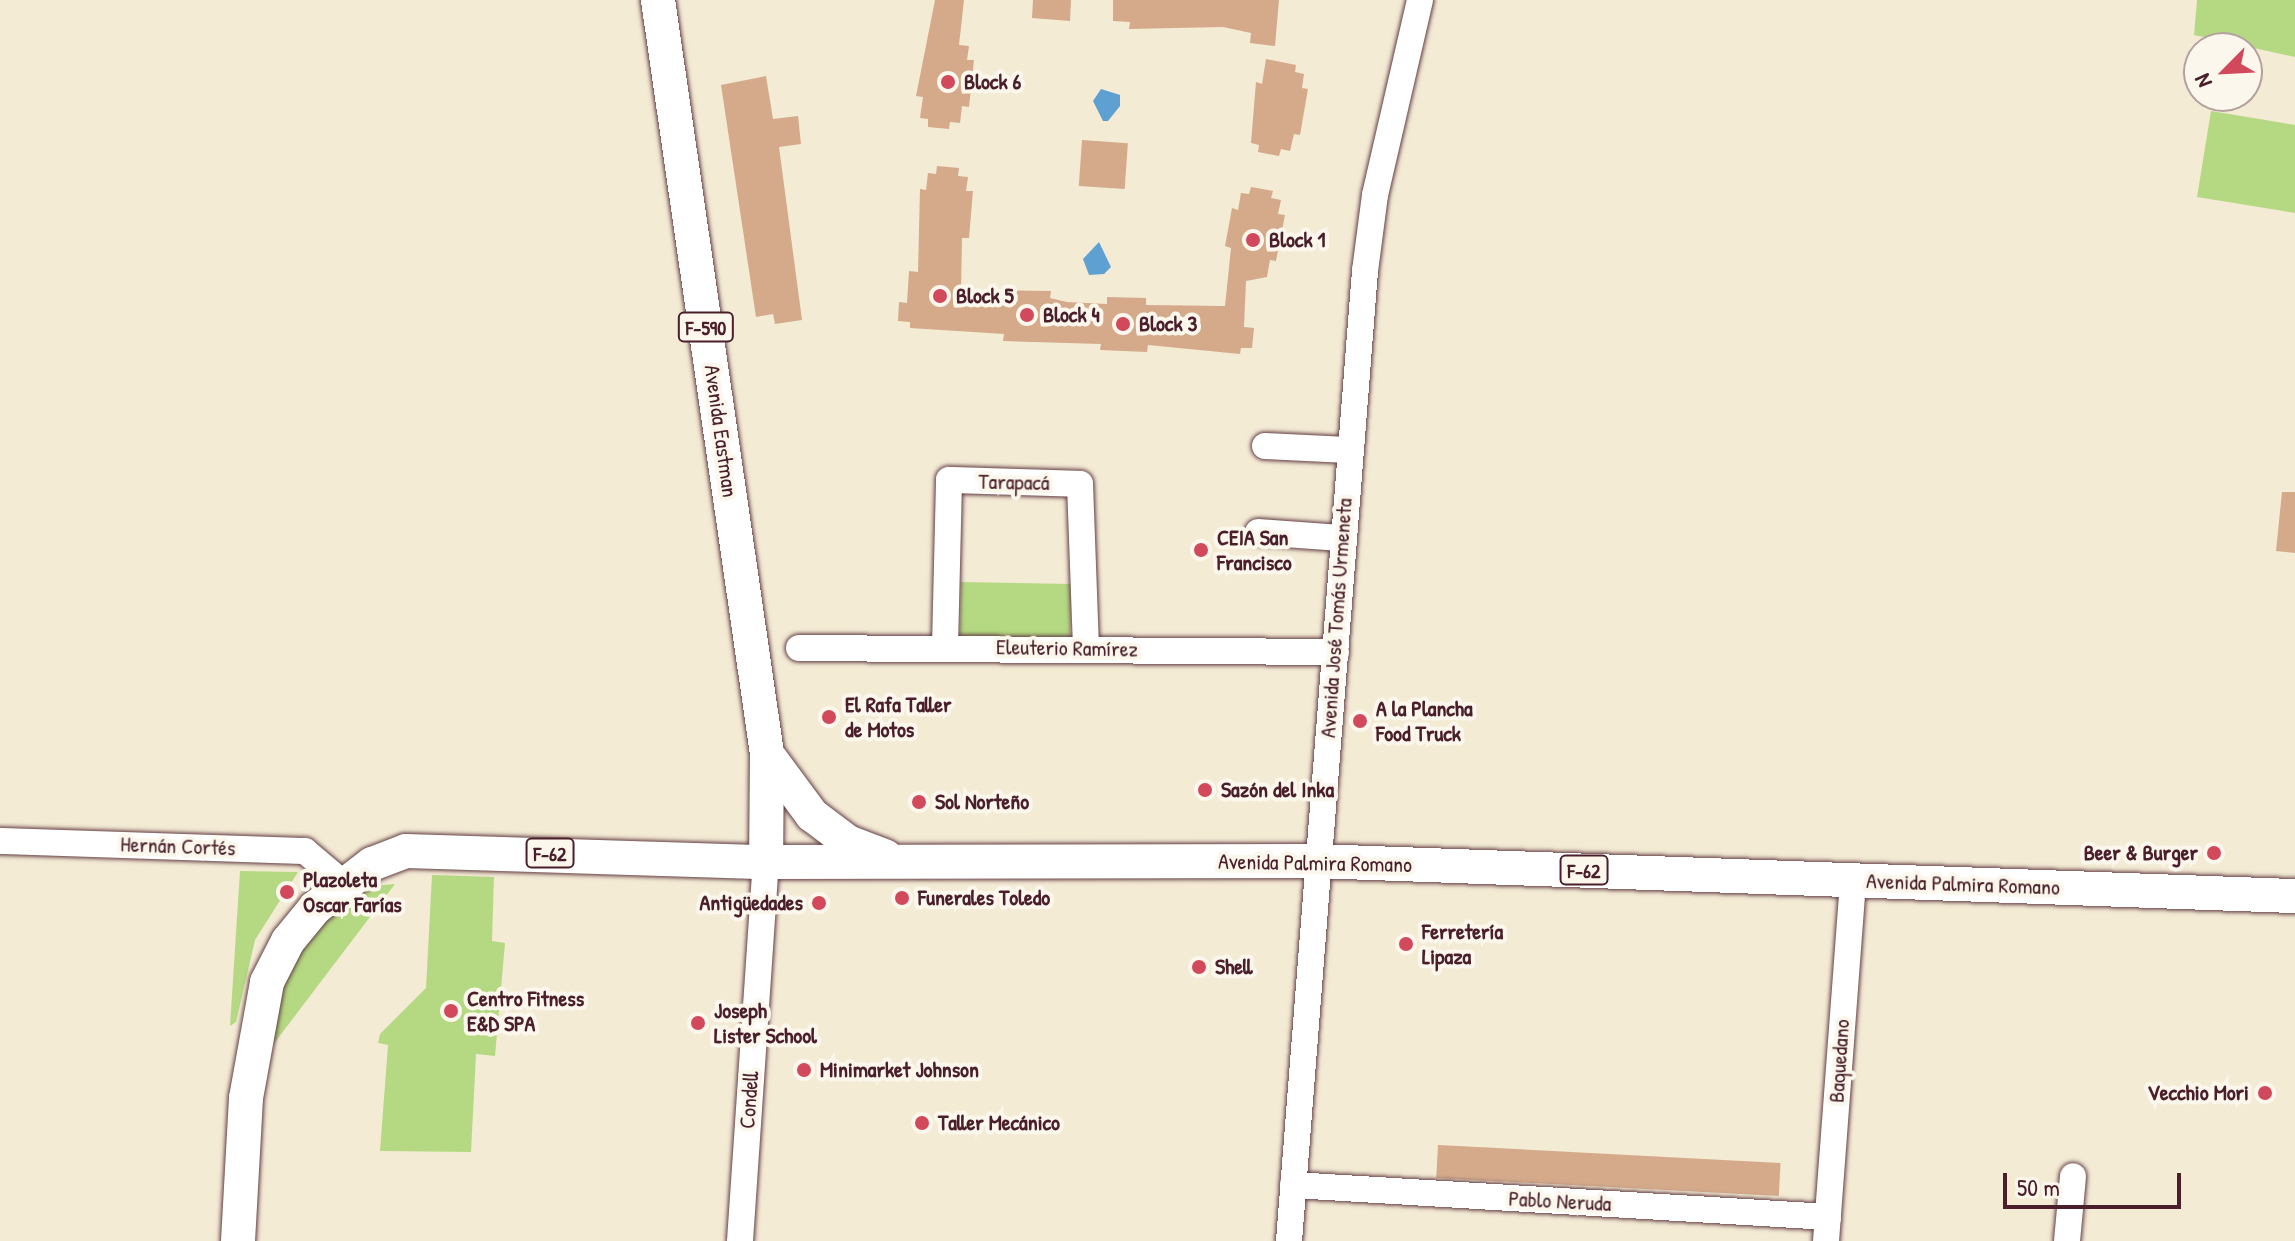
<!DOCTYPE html>
<html>
<head>
<meta charset="utf-8">
<style>
  body { margin:0 }
  #map { position:relative; width:2295px; height:1241px; overflow:hidden; background:#f4ebd5; font-family:"Patrick Hand",sans-serif }
  div>[style] { position:absolute }
  .green>* { inset:0; background:#b5d982; transform-origin:0 0 }
  .water>* { inset:0; background:#5da0d1 }
  .building>* { inset:0; background:#d4aa8b; transform-origin:0 0 }
  .roads { filter:drop-shadow(0 0 2px #643e44) drop-shadow(0 0 2px #643e44) }
  .minor>* { height:26px; margin:-13px; padding:0 13px; transform-origin:13px; border-radius:13px; background:#fff }
  .major>* { height:34px; margin:-17px; padding:0 17px; transform-origin:17px; border-radius:17px; background:#fff }
  .dots>* { width:22px; height:22px; translate:-50% -50%; box-sizing:border-box; border:4px solid #fbf7ec; border-radius:50% }
  span { translate:-50% -50%; white-space:nowrap; text-align:center; line-height:1.15; -webkit-text-stroke:8px #fbf7ec; paint-order:stroke }
  .shield-label span { padding:2px 6px; background:#fbf7ec; border:2px solid; border-radius:6px; -webkit-text-stroke-width:0 }
  .shield-label { font-size:20px; color:#4a1f2b; font-weight:700 }
  .poi-label { font-size:22px; color:#4a1f2b; font-weight:700 }
  .left { translate:0 -50%; text-align:left }
  .right { translate:-100% -50%; text-align:right }
  .street-label { font-size:22px; color:#4a1f2b }
  .north { position:absolute; left:2183px; top:32px; width:80px; height:80px; box-sizing:border-box; background:#fbf7ec; border:2px solid #b4a19f; border-radius:50%; rotate:246deg; font-size:22px; font-weight:700; line-height:32px; text-align:center; color:#4a1f2b }
  .north::after { content:''; display:block; margin:auto; width:28px; height:36px; background:#d1495b; clip-path:polygon(50% 0,100% 100%,50% 72%,0 100%) }
  .scale { position:absolute; left:2003px; top:1173px; width:178px; height:36px; box-sizing:border-box; border:4px solid #4a1f2b; border-top:0; padding-left:10px; font-size:24px; line-height:28px; white-space:nowrap; color:#4a1f2b; -webkit-text-stroke:6px #fbf7ec; paint-order:stroke }
</style>
</head>
<body>
<div id="map">
  <div class="green">
    <i style="clip-path:polygon(2197px 0,2295px 0,2295px 57px,2194px 35px)"></i>
    <i style="clip-path:polygon(2211px 111px,2295px 125px,2295px 213px,2197px 197px)"></i>
    <i style="left:961px;top:582px;width:110px;height:59px;rotate:1deg"></i>
    <i style="clip-path:polygon(240px 871px,298px 872px,255px 940px,236px 1022px,230px 1026px)"></i>
    <i style="clip-path:polygon(432px 875px,494px 877px,492px 941px,505px 943px,495px 1056px,476px 1054px,471px 1152px,380px 1151px,388px 1045px,378px 1043px,380px 1034px,426px 988px)"></i>
    <i style="clip-path:polygon(395px 884px,266px 1054px,270px 1023px,299px 946px,334px 906px,372px 886px)"></i>
  </div>
  <div class="water">
    <i style="clip-path:polygon(1101px 89px,1120px 95px,1120px 106px,1108px 121px,1103px 121px,1093px 101px)"></i>
    <i style="clip-path:polygon(1099px 242px,1111px 267px,1104px 274px,1089px 275px,1083px 259px)"></i>
  </div>
  <div class="building">
    <i style="clip-path:polygon(935px 0,964px 0,959px 45px,969px 46px,967px 60px,974px 60px,969px 107px,962px 106px,960px 123px,950px 122px,949px 129px,928px 127px,928px 119px,920px 118px,923px 97px,916px 96px)"></i>
    <i style="clip-path:polygon(1033px 0,1071px 0,1070px 21px,1032px 18px)"></i>
    <i style="clip-path:polygon(1113px 0,1279px 0,1275px 46px,1250px 43px,1251px 33px,1223px 27px,1129px 29px,1130px 22px,1113px 21px)"></i>
    <i style="clip-path:polygon(1266px 59px,1296px 65px,1295px 72px,1304px 74px,1302px 88px,1308px 89px,1300px 135px,1294px 134px,1290px 151px,1281px 149px,1279px 156px,1258px 152px,1259px 145px,1251px 143px,1256px 82px,1262px 84px)"></i>
    <i style="clip-path:polygon(766px 76px,773px 119px,798px 116px,801px 144px,779px 147px,802px 320px,775px 324px,773px 314px,756px 317px,721px 85px)"></i>
    <i style="left:1082px;top:140px;width:46px;height:46px;rotate:4deg"></i>
    <i style="clip-path:polygon(937px 166px,959px 168px,958px 176px,968px 177px,966px 191px,973px 191px,969px 238px,962px 238px,961px 290px,1051px 291px,1050px 298px,1067px 302px,1107px 304px,1107px 297px,1146px 298px,1146px 305px,1225px 306px,1231px 248px,1225px 246px,1232px 208px,1238px 210px,1241px 193px,1249px 194px,1251px 187px,1273px 191px,1271px 198px,1281px 200px,1278px 214px,1285px 215px,1276px 261px,1270px 260px,1267px 277px,1246px 281px,1244px 327px,1254px 328px,1252px 348px,1241px 348px,1240px 354px,1148px 345px,1147px 352px,1100px 350px,1101px 344px,1003px 341px,1004px 334px,910px 328px,910px 322px,898px 321px,899px 302px,907px 303px,909px 271px,918px 272px,920px 189px,926px 190px,928px 173px,936px 174px)"></i>
    <i style="clip-path:polygon(2282px 492px,2295px 492px,2295px 553px,2276px 551px)"></i>
    <i style="left:1438px;top:1145px;width:343px;height:33px;rotate:3deg"></i>
  </div>
  <div class="roads">
    <div class="minor">
      <i style="left:1265px;top:446px;width:83px;rotate:2.8deg"></i>
      <i style="left:1258px;top:532px;width:83px;rotate:4.1deg"></i>
      <i style="left:945px;top:646px;width:166px;rotate:-88.6deg"></i>
      <i style="left:949px;top:480px;width:131px;rotate:1.7deg"></i>
      <i style="left:1080px;top:484px;width:164px;rotate:87.9deg"></i>
      <i style="left:799px;top:648px;width:537px;rotate:0.43deg"></i>
      <i style="left:0;top:841px;width:305px;rotate:1.9deg"></i>
      <i style="left:305px;top:851px;width:51px;rotate:40.2deg"></i>
      <i style="left:1293px;top:1185px;width:536px;rotate:3.42deg"></i>
      <i style="left:740px;top:1241px;width:380px;rotate:-86.1deg"></i>
      <i style="left:1289px;top:1241px;width:973px;rotate:-85.52deg"></i>
      <i style="left:1365px;top:271px;width:77px;rotate:-82.5deg"></i>
      <i style="left:1375px;top:195px;width:200px;rotate:-77deg"></i>
      <i style="left:1826px;top:1241px;width:362px;rotate:-85.7deg"></i>
      <i style="left:2067px;top:1241px;width:65px;rotate:-84.7deg"></i>
    </div>
    <div class="major">
      <i style="left:658px;top:0;width:762px;rotate:81.77deg"></i>
      <i style="left:767px;top:754px;width:108px;rotate:90.5deg"></i>
      <i style="left:767px;top:754px;width:76px;rotate:53.6deg"></i>
      <i style="left:812px;top:815px;width:45px;rotate:36.9deg"></i>
      <i style="left:848px;top:842px;width:40px;rotate:21deg"></i>
      <i style="left:238px;top:1241px;width:143px;rotate:-86.8deg"></i>
      <i style="left:246px;top:1098px;width:118px;rotate:-79.7deg"></i>
      <i style="left:267px;top:982px;width:46px;rotate:-62.9deg"></i>
      <i style="left:288px;top:941px;width:43px;rotate:-50.7deg"></i>
      <i style="left:315px;top:908px;width:72px;rotate:-37.7deg"></i>
      <i style="left:372px;top:864px;width:36px;rotate:-21deg"></i>
      <i style="left:406px;top:851px;width:360px;rotate:1.8deg"></i>
      <i style="left:766px;top:862px;width:549px;rotate:-0.1deg"></i>
      <i style="left:1315px;top:861px;width:981px;rotate:2.05deg"></i>
    </div>
  </div>
  <div class="dots">
    <i style="left:948px;top:82px;background:#d1495b"></i>
    <i style="left:1253px;top:240px;background:#d1495b"></i>
    <i style="left:940px;top:296px;background:#d1495b"></i>
    <i style="left:1027px;top:315px;background:#d1495b"></i>
    <i style="left:1123px;top:324px;background:#d1495b"></i>
    <i style="left:1201px;top:550px;background:#d1495b"></i>
    <i style="left:829px;top:717px;background:#d1495b"></i>
    <i style="left:1360px;top:721px;background:#d1495b"></i>
    <i style="left:1205px;top:790px;background:#d1495b"></i>
    <i style="left:919px;top:802px;background:#d1495b"></i>
    <i style="left:2214px;top:853px;background:#d1495b"></i>
    <i style="left:287px;top:892px;background:#d1495b"></i>
    <i style="left:902px;top:898px;background:#d1495b"></i>
    <i style="left:819px;top:903px;background:#d1495b"></i>
    <i style="left:1406px;top:944px;background:#d1495b"></i>
    <i style="left:1199px;top:967px;background:#d1495b"></i>
    <i style="left:451px;top:1011px;background:#d1495b"></i>
    <i style="left:698px;top:1023px;background:#d1495b"></i>
    <i style="left:804px;top:1070px;background:#d1495b"></i>
    <i style="left:2265px;top:1093px;background:#d1495b"></i>
    <i style="left:922px;top:1123px;background:#d1495b"></i>
  </div>
  <div class="shield-label">
    <span style="left:706px;top:327px">F-590</span>
    <span style="left:550px;top:853px">F-62</span>
    <span style="left:1584px;top:870px">F-62</span>
  </div>
  <div class="poi-label">
    <span class="left" style="left:964px;top:82px">Block 6</span>
    <span class="left" style="left:1269px;top:240px">Block 1</span>
    <span class="left" style="left:956px;top:296px">Block 5</span>
    <span class="left" style="left:1043px;top:315px">Block 4</span>
    <span class="left" style="left:1139px;top:324px">Block 3</span>
    <span class="left" style="left:1217px;top:550px">CEIA San<br>Francisco</span>
    <span class="left" style="left:845px;top:717px">El Rafa Taller<br>de Motos</span>
    <span class="left" style="left:1376px;top:721px">A la Plancha<br>Food Truck</span>
    <span class="left" style="left:1221px;top:790px">Sazón del Inka</span>
    <span class="left" style="left:935px;top:802px">Sol Norteño</span>
    <span class="right" style="left:2198px;top:853px">Beer &amp; Burger</span>
    <span class="left" style="left:303px;top:892px">Plazoleta<br>Oscar Farías</span>
    <span class="left" style="left:918px;top:898px">Funerales Toledo</span>
    <span class="right" style="left:803px;top:903px">Antigüedades</span>
    <span class="left" style="left:1422px;top:944px">Ferretería<br>Lipaza</span>
    <span class="left" style="left:1215px;top:967px">Shell</span>
    <span class="left" style="left:467px;top:1011px">Centro Fitness<br>E&amp;D SPA</span>
    <span class="left" style="left:714px;top:1023px">Joseph<br>Lister School</span>
    <span class="left" style="left:820px;top:1070px">Minimarket Johnson</span>
    <span class="right" style="left:2249px;top:1093px">Vecchio Mori</span>
    <span class="left" style="left:938px;top:1123px">Taller Mecánico</span>
  </div>
  <div class="street-label">
    <span style="left:721px;top:431px;rotate:82deg">Avenida Eastman</span>
    <span style="left:1014px;top:482px;rotate:1deg">Tarapacá</span>
    <span style="left:1336px;top:618px;rotate:-86deg">Avenida José Tomás Urmeneta</span>
    <span style="left:1067px;top:648px;rotate:1deg">Eleuterio Ramírez</span>
    <span style="left:178px;top:846px;rotate:2deg">Hernán Cortés</span>
    <span style="left:1315px;top:863px;rotate:1deg">Avenida Palmira Romano</span>
    <span style="left:1963px;top:884px;rotate:2deg">Avenida Palmira Romano</span>
    <span style="left:1839px;top:1061px;rotate:-86deg">Baquedano</span>
    <span style="left:749px;top:1100px;rotate:-86deg">Condell</span>
    <span style="left:1560px;top:1201px;rotate:3deg">Pablo Neruda</span>
  </div>
  <div class="north">N</div>
  <div class="scale">50 m</div>
</div>
</body>
</html>
